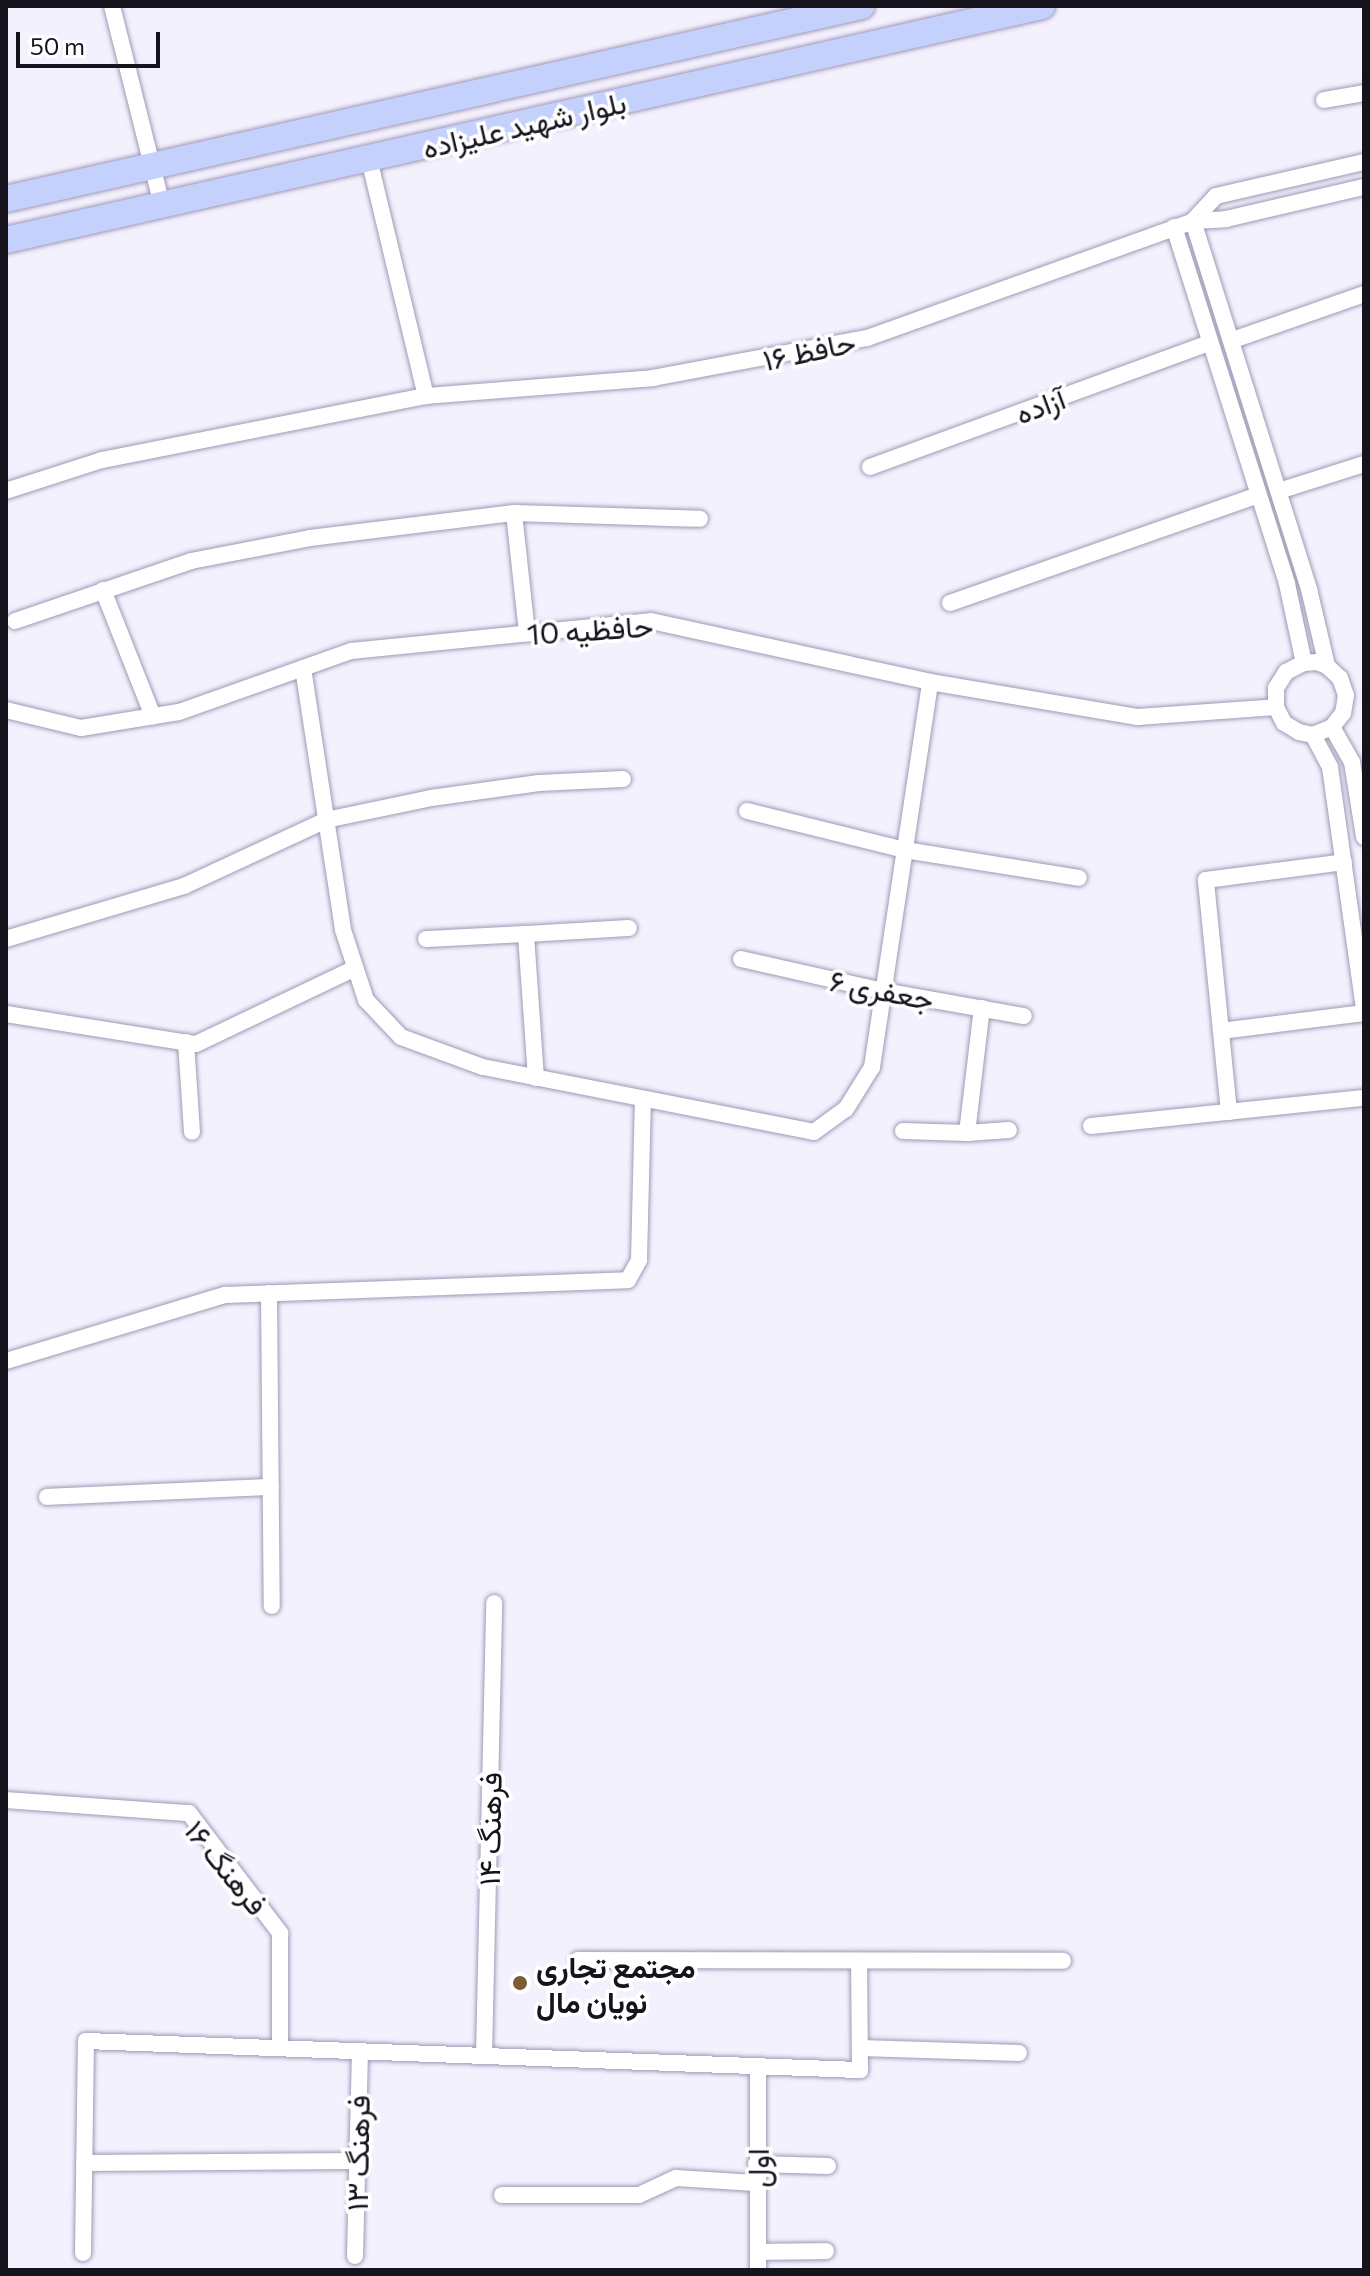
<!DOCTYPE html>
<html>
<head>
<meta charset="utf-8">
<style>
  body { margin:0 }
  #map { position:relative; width:1370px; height:2276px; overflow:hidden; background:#f4f1fe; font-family:Commissioner,Vazirmatn,sans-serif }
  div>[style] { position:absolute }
  .roads { filter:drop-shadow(0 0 2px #a198b6) drop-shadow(0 0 2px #a198b6) }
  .minor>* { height:16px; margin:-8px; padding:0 8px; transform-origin:8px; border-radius:8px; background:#fff }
  .primary>* { height:26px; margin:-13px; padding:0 13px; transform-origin:13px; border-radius:13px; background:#c4d1fd }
  .dots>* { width:22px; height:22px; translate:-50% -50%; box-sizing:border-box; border:4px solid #fff; border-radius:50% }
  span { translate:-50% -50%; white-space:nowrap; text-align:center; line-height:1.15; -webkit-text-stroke:7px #fff; paint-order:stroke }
  .street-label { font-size:30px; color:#16131d }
  .poi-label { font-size:30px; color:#16131d; font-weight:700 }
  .left { translate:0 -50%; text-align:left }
  .frame { position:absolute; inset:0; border:8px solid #16131d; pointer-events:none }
  .scale { position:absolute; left:16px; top:32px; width:144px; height:36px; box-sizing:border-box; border:4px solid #16131d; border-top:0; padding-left:10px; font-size:24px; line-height:28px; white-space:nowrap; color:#16131d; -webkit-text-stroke:6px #fff; paint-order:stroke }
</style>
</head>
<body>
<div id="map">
  <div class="roads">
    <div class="minor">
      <i style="left:112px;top:6px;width:205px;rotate:75.9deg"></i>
      <i style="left:1324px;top:100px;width:41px;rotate:-9.9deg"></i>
      <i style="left:369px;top:159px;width:244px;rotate:76.5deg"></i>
      <i style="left:1364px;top:162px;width:152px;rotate:167.1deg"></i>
      <i style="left:1216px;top:196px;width:34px;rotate:133deg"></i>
      <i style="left:1193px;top:221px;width:33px;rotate:-3deg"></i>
      <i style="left:1226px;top:219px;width:142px;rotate:-13.1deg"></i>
      <i style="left:1174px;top:227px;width:374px;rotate:72.4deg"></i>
      <i style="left:1287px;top:584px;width:81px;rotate:77.9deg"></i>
      <i style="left:1233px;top:340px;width:139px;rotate:-19.3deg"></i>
      <i style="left:870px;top:467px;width:361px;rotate:-20.1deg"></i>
      <i style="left:6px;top:491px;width:101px;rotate:-17.9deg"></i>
      <i style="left:102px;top:460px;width:330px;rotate:-11.2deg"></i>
      <i style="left:426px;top:396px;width:228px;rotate:-4.5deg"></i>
      <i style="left:653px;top:378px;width:218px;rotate:-10.6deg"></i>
      <i style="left:867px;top:338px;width:346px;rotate:-19.7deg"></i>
      <i style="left:1193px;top:221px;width:386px;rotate:72.5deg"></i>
      <i style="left:1309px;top:589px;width:79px;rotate:76.8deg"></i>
      <i style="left:1327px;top:666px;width:18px;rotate:43deg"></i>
      <i style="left:1340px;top:678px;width:18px;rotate:71deg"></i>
      <i style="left:1346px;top:695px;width:18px;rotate:99deg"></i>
      <i style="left:1343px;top:713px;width:18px;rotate:128deg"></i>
      <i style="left:1332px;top:727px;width:21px;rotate:157deg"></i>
      <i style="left:1313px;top:735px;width:14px;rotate:-168deg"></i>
      <i style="left:1299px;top:732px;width:17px;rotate:-149deg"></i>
      <i style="left:1284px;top:723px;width:18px;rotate:-117deg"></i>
      <i style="left:1276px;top:707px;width:19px;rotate:-90deg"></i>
      <i style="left:1276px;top:688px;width:19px;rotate:-58deg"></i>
      <i style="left:1286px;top:672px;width:20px;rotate:-27deg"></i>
      <i style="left:1304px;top:663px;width:13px;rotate:-4deg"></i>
      <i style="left:1317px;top:662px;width:11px;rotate:22deg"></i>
      <i style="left:1279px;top:491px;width:89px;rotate:-17.6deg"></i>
      <i style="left:514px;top:513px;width:121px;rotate:83.8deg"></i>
      <i style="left:103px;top:590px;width:136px;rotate:68.4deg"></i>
      <i style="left:950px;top:603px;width:326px;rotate:-19.3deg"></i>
      <i style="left:15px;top:621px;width:186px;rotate:-18.8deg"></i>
      <i style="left:191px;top:561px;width:121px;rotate:-10.9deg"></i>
      <i style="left:310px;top:538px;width:206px;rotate:-7deg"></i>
      <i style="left:514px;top:513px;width:186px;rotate:1.8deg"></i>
      <i style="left:303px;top:668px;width:265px;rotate:81.3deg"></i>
      <i style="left:343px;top:930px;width:74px;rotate:71.8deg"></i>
      <i style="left:366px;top:1000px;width:51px;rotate:46.6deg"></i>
      <i style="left:401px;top:1037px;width:87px;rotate:20.1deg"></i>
      <i style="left:483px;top:1067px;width:337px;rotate:11.1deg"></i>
      <i style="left:814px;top:1132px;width:39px;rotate:-36deg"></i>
      <i style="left:846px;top:1109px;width:49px;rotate:-58.2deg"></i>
      <i style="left:872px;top:1067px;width:389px;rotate:-81.4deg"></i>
      <i style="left:6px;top:710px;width:77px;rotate:13.5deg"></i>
      <i style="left:81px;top:728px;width:99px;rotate:-9.3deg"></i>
      <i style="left:179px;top:712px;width:182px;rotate:-19.5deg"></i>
      <i style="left:351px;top:651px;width:301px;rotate:-5.7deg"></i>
      <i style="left:651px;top:621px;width:286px;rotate:12.3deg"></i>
      <i style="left:930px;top:682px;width:211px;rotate:9.6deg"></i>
      <i style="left:1138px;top:717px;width:138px;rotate:-4.1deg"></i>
      <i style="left:1332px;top:727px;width:40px;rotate:60.3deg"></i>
      <i style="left:1352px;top:762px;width:76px;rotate:80.9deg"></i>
      <i style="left:1313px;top:735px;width:36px;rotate:62deg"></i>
      <i style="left:1330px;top:767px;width:245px;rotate:82deg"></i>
      <i style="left:747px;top:811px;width:163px;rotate:13.9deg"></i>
      <i style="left:905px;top:850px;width:176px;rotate:9.1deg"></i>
      <i style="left:6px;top:939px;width:186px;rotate:-16.6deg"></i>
      <i style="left:184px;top:886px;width:157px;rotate:-24.9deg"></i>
      <i style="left:326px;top:820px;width:107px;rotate:-11.8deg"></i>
      <i style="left:431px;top:798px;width:109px;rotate:-7.9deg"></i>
      <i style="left:539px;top:783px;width:84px;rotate:-2.7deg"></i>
      <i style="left:426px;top:939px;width:100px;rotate:-2.9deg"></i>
      <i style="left:741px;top:959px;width:146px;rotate:12.7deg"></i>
      <i style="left:883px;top:991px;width:143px;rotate:10.1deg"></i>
      <i style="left:6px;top:1014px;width:192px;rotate:9deg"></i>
      <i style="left:196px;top:1044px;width:176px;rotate:-25.5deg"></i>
      <i style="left:1221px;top:1031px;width:144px;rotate:-7.2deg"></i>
      <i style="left:186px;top:1042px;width:90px;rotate:86.2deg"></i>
      <i style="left:536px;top:1078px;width:144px;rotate:-94deg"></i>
      <i style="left:526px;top:934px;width:103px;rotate:-3.3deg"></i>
      <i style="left:1229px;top:1112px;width:233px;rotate:-95.7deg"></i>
      <i style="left:1206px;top:880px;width:139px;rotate:-7.4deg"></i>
      <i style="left:1091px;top:1126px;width:274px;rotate:-5.9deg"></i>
      <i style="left:903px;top:1131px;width:64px;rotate:1.8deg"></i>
      <i style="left:967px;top:1133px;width:42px;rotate:-4.1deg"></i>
      <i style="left:967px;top:1133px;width:126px;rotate:-83.2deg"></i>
      <i style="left:269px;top:1293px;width:313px;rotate:89.5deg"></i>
      <i style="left:6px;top:1361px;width:229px;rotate:-16.8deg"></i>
      <i style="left:225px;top:1295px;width:403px;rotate:-2.1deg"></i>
      <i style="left:628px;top:1280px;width:23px;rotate:-61deg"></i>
      <i style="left:639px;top:1260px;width:161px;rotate:-88.6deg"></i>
      <i style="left:47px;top:1497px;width:224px;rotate:-2.6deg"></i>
      <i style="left:6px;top:1800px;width:183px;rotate:4.1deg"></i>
      <i style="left:189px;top:1813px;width:151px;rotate:52.8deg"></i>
      <i style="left:280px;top:1933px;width:115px;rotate:90deg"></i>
      <i style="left:578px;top:1960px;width:485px;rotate:0.1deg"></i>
      <i style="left:860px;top:2048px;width:159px;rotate:1.8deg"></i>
      <i style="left:484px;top:2055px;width:452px;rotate:-88.7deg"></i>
      <i style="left:84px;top:2163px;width:273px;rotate:-0.4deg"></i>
      <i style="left:756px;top:2164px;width:72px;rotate:1.6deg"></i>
      <i style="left:502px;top:2195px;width:137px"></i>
      <i style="left:639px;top:2195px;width:41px;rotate:-24.7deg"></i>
      <i style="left:676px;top:2178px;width:79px;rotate:3.6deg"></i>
      <i style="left:758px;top:2252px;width:68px;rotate:-0.8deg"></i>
      <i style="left:83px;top:2253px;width:212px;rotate:-89.2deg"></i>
      <i style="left:86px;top:2041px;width:775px;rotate:2.15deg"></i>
      <i style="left:860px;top:2070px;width:109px;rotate:-90.5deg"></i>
      <i style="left:355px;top:2256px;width:205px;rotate:-88.6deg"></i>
      <i style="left:758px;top:2270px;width:203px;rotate:-90deg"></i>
    </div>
    <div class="primary">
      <i style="left:6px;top:199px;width:877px;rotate:-12.71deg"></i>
      <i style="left:6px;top:240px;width:1062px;rotate:-12.73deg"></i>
    </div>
  </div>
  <div class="dots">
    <i style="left:520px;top:1983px;background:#7b5d31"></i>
  </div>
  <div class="street-label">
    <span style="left:524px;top:124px;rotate:-13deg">بلوار شهید علیزاده</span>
    <span style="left:809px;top:350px;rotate:-12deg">حافظ ۱۶</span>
    <span style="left:1040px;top:405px;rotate:-20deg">آزاده</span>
    <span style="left:590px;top:629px;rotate:-4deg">حافظیه 10</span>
    <span style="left:882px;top:989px;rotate:11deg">جعفری ۶</span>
    <span style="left:489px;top:1829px;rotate:-89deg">فرهنگ ۱۴</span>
    <span style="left:227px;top:1867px;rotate:51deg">فرهنگ ۱۶</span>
    <span style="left:357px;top:2153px;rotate:-89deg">فرهنگ ۱۳</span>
    <span style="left:757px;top:2168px;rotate:-90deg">اول</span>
  </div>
  <div class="poi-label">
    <span class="left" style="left:536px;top:1983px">مجتمع تجاری<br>نویان مال</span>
  </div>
  <div class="frame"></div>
  <div class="scale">50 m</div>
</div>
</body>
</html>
